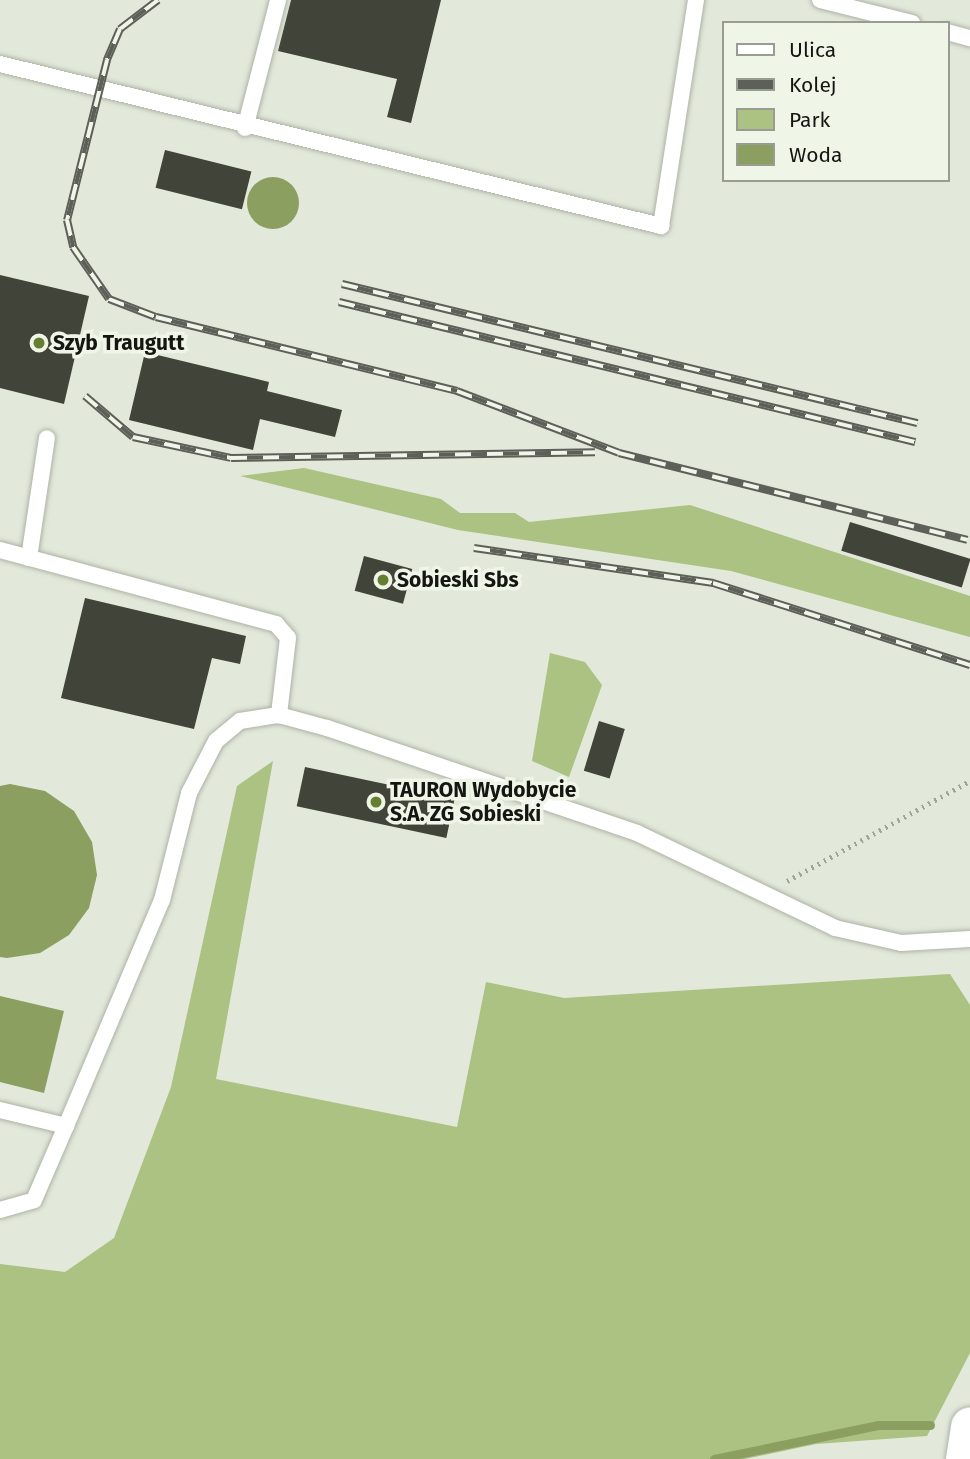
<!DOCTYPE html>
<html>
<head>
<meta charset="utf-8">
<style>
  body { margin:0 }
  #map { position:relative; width:970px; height:1459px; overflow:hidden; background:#e2e8da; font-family:"Fira Sans",sans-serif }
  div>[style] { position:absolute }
  .green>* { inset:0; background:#abc282 }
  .water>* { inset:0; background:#8a9f60 }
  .round { border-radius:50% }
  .stream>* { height:9px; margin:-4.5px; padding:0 4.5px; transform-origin:4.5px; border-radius:4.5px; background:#8a9f60 }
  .building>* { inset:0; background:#404439; transform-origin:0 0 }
  .path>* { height:4.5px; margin-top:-2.25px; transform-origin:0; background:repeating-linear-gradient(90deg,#9fa499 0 2px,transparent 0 7px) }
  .roads { filter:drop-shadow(0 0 2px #adb2a5) drop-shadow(0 0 2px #adb2a5) }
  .lane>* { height:16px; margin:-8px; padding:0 8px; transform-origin:8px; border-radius:8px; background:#fff }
  .secondary>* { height:38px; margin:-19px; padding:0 19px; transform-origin:19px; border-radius:19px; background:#fff }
  .rail>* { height:8px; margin-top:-4px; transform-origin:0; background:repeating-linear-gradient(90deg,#eff5e7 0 16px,#5d6058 0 32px); box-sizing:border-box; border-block:2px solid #5d6058 }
  .dots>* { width:19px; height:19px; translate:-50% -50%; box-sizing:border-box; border:4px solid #eff5e7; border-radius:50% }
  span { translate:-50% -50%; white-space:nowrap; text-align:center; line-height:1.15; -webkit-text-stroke:7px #eff5e7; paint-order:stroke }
  .poi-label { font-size:21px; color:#151612; font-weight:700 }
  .left { translate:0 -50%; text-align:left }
  .legend { position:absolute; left:722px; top:21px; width:228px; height:161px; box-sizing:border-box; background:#eff5e7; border:2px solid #989c92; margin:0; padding:9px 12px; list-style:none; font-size:21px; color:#151612 }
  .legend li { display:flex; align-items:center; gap:14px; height:35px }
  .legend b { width:35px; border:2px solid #989c92 }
</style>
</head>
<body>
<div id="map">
  <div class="green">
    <i style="clip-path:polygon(304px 468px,441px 499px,460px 513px,515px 513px,529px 522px,690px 505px,970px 596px,970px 637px,731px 571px,458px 530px,240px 476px)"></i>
    <i style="clip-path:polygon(550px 653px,585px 662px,602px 685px,569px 777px,532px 761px)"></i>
    <i style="clip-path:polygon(273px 761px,216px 1079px,457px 1127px,486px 982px,564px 998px,950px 974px,970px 1005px,970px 1353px,927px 1436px,816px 1444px,745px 1459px,0 1459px,0 1264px,65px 1272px,114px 1238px,171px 1087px,237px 786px)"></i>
  </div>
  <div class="water">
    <i class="round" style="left:247px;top:177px;width:52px;height:52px"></i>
    <i style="clip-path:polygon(10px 784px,45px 791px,74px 811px,92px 842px,97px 875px,89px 908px,69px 935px,40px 953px,7px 958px,0 957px,0 786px)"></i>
    <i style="clip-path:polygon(0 996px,64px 1011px,44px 1093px,0 1082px)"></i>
  </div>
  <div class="stream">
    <i style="left:714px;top:1459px;width:167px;rotate:-11.7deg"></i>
    <i style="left:878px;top:1425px;width:52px"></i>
  </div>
  <div class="building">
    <i style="clip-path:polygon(291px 0,441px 0,411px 123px,387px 117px,397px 79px,278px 51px)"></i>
    <i style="left:165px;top:150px;width:89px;height:39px;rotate:14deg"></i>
    <i style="clip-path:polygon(0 275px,89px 296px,64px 404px,0 388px)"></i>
    <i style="clip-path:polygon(145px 352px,269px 382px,267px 391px,342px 410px,335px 437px,260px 419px,253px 450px,129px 420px)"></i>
    <i style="left:850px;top:522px;width:126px;height:30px;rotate:17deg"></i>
    <i style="left:364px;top:556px;width:50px;height:36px;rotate:15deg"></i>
    <i style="clip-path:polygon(85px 598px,246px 636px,240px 664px,212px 658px,194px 729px,61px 698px)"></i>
    <i style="left:599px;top:721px;width:27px;height:52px;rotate:17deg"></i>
    <i style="left:305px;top:767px;width:153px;height:40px;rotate:12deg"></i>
  </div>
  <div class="path">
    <i style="left:787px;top:881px;width:209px;rotate:-28.7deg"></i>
  </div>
  <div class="roads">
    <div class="lane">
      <i style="left:820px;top:0;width:95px;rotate:14deg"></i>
      <i style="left:947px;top:32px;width:24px;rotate:15deg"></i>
      <i style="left:0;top:64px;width:681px;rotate:13.77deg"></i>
      <i style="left:661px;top:226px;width:229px;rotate:-81.2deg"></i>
      <i style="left:245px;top:128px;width:132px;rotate:-75.5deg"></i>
      <i style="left:0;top:550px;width:286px;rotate:15deg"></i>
      <i style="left:276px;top:624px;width:18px;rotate:49deg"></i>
      <i style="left:288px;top:638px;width:78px;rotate:96.7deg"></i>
      <i style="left:29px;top:558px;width:121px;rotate:-81.5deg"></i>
      <i style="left:0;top:1110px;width:68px;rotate:13.6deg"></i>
      <i style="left:66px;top:1126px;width:246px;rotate:-67deg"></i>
      <i style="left:162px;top:900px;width:110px;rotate:-75.8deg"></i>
      <i style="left:189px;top:793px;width:59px;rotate:-62.6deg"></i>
      <i style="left:216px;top:741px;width:31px;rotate:-40deg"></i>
      <i style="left:240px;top:721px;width:39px;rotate:-9deg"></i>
      <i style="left:279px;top:715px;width:50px;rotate:15.2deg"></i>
      <i style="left:327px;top:728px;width:327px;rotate:18.7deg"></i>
      <i style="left:637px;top:833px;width:220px;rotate:25.6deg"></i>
      <i style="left:835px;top:928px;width:68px;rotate:12.8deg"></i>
      <i style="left:901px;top:943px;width:69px;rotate:-3.3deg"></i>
      <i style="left:0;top:1210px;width:35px;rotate:-16deg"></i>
      <i style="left:34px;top:1200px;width:81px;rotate:-66.6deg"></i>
    </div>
    <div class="secondary">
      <i style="left:965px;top:1459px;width:33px;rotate:-81deg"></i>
    </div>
  </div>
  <div class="rail">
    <i style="left:158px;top:0;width:48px;rotate:142.7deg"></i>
    <i style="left:120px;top:29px;width:34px;rotate:113deg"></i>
    <i style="left:107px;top:60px;width:165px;rotate:104deg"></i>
    <i style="left:67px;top:220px;width:28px;rotate:77deg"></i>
    <i style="left:73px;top:247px;width:63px;rotate:55.3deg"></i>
    <i style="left:109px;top:299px;width:50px;rotate:21deg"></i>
    <i style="left:156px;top:317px;width:310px;rotate:13.8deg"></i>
    <i style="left:457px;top:391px;width:173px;rotate:20.9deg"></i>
    <i style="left:619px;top:453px;width:359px;rotate:14deg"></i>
    <i style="left:342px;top:284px;width:592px;rotate:13.59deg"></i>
    <i style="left:339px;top:302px;width:593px;rotate:13.66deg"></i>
    <i style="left:85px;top:396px;width:63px;rotate:40.5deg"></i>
    <i style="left:133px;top:437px;width:100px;rotate:12.1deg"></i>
    <i style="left:231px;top:458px;width:364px;rotate:-0.9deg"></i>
    <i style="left:474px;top:548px;width:242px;rotate:8.3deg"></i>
    <i style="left:713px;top:583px;width:270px;rotate:17.7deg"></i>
  </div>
  <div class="dots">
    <i style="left:39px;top:343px;background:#667e31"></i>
    <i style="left:383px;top:580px;background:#667e31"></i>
    <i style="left:376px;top:802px;background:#667e31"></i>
  </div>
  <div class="poi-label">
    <span class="left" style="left:53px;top:343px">Szyb Traugutt</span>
    <span class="left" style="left:397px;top:580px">Sobieski Sbs</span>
    <span class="left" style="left:390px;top:802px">TAURON Wydobycie<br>S.A. ZG Sobieski</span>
  </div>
  <ul class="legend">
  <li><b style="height:9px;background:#fff"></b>Ulica</li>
  <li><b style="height:9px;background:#5d6058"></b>Kolej</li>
  <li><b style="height:19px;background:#abc282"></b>Park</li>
  <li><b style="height:19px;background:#8a9f60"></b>Woda</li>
  </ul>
</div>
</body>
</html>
